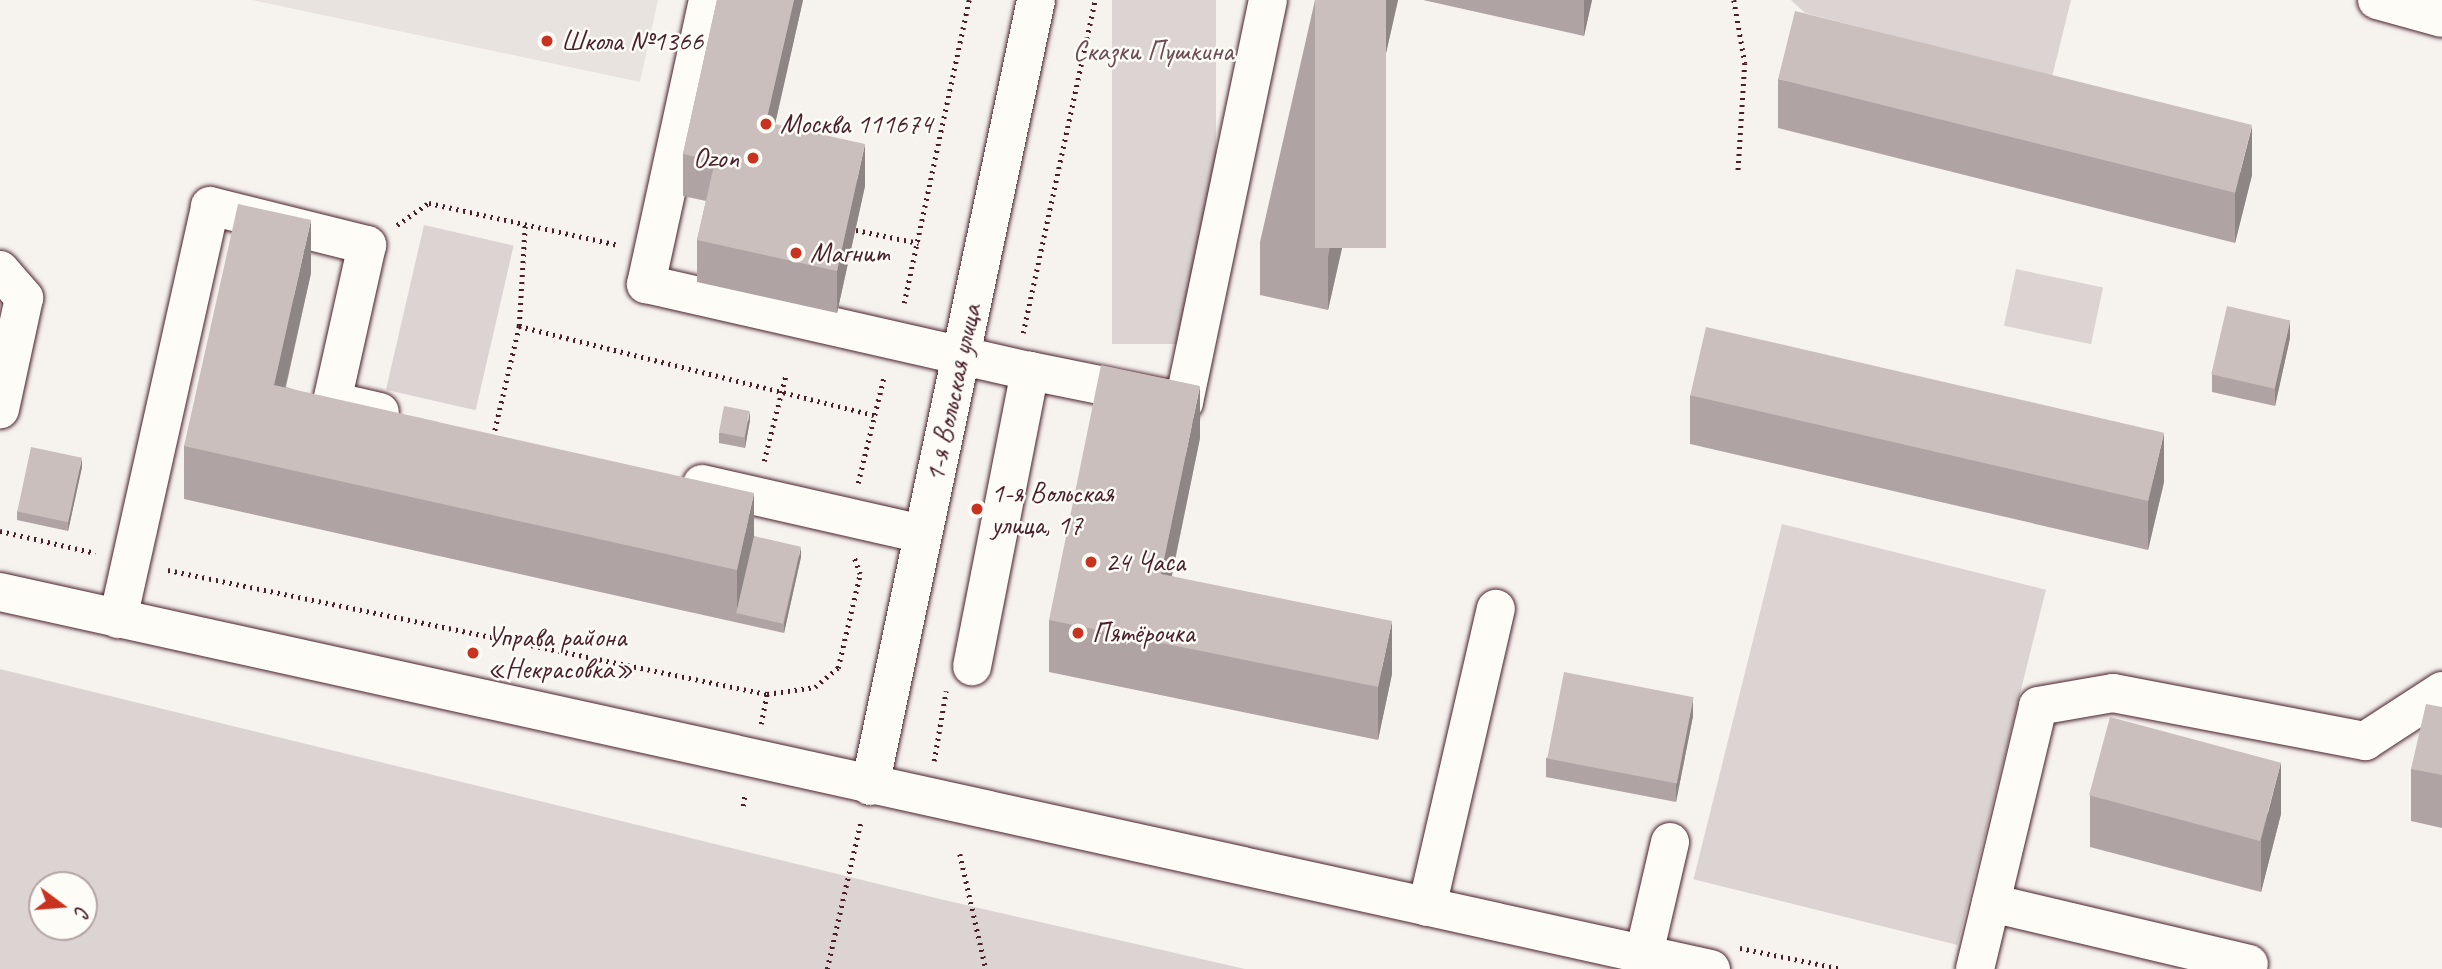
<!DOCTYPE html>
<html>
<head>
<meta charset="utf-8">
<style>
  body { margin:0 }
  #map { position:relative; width:2442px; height:969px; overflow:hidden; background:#f6f3ef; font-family:Caveat,sans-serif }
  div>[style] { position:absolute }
  .built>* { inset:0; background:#e9e3e0 }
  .green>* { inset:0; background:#dcd4d2; transform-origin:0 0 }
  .path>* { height:4.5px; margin-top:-2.25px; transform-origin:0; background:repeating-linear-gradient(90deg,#4a1f2b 0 2px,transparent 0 7px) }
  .roads { filter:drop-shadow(0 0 2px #4a1f2b) drop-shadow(0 0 2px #4a1f2b) }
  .minor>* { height:38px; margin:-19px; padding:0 19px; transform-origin:19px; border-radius:19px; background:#fdfcf7 }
  .wall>* { inset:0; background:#afa4a3 }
  .shaded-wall>* { inset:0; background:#8e8685 }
  .building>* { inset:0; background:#cbbfbe; transform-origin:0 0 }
  .dots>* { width:19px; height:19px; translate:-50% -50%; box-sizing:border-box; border:4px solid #fdfcf7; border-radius:50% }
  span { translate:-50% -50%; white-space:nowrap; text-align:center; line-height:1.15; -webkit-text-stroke:5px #fdfcf7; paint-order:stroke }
  .poi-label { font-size:28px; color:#4a1f2b }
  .left { translate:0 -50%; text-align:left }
  .right { translate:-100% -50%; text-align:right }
  .park-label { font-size:28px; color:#6e4c55 }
  .street-label { font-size:28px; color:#4a1f2b }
  .north { position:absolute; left:28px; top:871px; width:70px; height:70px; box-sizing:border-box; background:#fdfcf7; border:2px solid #b5a4a5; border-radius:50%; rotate:106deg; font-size:19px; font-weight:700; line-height:28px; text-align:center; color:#4a1f2b }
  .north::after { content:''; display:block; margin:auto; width:24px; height:32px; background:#c8321e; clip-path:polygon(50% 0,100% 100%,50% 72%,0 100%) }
</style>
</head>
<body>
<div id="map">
  <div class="built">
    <i style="clip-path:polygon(252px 0,658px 0,640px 82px)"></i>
  </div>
  <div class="green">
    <i style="left:1112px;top:0;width:104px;height:344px"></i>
    <i style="clip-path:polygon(1791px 0,2071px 0,2052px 77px,1805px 13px)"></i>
    <i style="left:424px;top:225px;width:92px;height:169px;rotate:13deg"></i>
    <i style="left:2016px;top:269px;width:89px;height:58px;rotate:12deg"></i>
    <i style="left:1782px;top:524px;width:272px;height:366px;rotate:14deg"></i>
    <i style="clip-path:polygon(evenodd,0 669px,940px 899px,1245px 969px,0 969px,0 669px,42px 885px,84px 885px,84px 927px,42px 927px,42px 885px)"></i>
  </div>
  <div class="path">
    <i style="left:1734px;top:0;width:64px;rotate:80.1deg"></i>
    <i style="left:1745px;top:63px;width:111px;rotate:93.6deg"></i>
    <i style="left:397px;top:225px;width:39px;rotate:-35deg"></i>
    <i style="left:429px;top:203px;width:194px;rotate:12.5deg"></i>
    <i style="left:856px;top:230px;width:64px;rotate:11.7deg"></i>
    <i style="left:904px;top:303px;width:310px;rotate:-77.9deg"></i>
    <i style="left:519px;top:326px;width:366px;rotate:14.1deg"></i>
    <i style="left:1023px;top:333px;width:341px;rotate:-77.8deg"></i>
    <i style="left:493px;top:437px;width:114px;rotate:-76.8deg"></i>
    <i style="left:519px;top:326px;width:102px;rotate:-86.6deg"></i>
    <i style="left:764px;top:461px;width:90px;rotate:-75.8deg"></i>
    <i style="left:858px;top:483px;width:110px;rotate:-76.3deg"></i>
    <i style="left:0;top:531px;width:98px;rotate:13deg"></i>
    <i style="left:168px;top:570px;width:612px;rotate:11.7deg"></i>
    <i style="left:767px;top:694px;width:49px;rotate:-8.3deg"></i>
    <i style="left:815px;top:687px;width:30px;rotate:-40deg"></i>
    <i style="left:838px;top:668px;width:97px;rotate:-76.8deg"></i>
    <i style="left:860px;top:574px;width:20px;rotate:-110deg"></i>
    <i style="left:761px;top:724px;width:31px;rotate:-79deg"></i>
    <i style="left:934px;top:761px;width:71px;rotate:-80.3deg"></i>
    <i style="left:743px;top:806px;width:12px;rotate:-81deg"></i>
    <i style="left:960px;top:854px;width:118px;rotate:77.3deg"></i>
    <i style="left:1740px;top:948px;width:104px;rotate:11.6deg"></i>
    <i style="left:827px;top:969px;width:152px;rotate:-77.1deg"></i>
  </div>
  <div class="roads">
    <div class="minor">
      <i style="left:708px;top:0;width:291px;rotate:102.3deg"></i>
      <i style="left:646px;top:284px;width:394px;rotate:12.8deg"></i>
      <i style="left:1030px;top:371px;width:301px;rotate:101.1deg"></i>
      <i style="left:2377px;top:0;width:67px;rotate:15.5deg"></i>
      <i style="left:0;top:270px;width:37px;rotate:49deg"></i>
      <i style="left:24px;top:298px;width:114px;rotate:102.2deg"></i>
      <i style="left:1030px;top:371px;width:157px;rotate:11.4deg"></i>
      <i style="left:1184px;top:402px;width:411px;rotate:-78.2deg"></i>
      <i style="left:702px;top:484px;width:226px;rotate:12.8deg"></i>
      <i style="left:0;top:592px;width:1752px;rotate:12.43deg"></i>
      <i style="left:118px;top:619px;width:423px;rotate:-77.4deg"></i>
      <i style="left:210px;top:206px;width:162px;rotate:14deg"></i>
      <i style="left:367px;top:245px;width:160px;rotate:102.6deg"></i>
      <i style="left:332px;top:401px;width:49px;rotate:12.9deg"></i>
      <i style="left:870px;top:786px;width:803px;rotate:-78.07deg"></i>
      <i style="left:1991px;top:903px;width:265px;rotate:13.3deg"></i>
      <i style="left:1427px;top:907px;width:306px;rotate:-77deg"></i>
      <i style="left:1644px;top:954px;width:115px;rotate:-76.9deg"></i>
      <i style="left:1975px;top:969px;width:270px;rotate:-76.5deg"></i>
      <i style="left:2038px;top:706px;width:76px;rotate:-9.8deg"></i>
      <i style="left:2113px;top:693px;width:257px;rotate:10.8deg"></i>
      <i style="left:2365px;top:741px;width:92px;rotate:-33deg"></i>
    </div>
  </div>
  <div class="wall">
    <i style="clip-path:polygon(717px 0,803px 0,775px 124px,865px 186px,837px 313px,697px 282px,697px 240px,706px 201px,683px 196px,683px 154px)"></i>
    <i style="clip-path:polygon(1315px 0,1398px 0,1328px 310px,1260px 295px,1260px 242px)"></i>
    <i style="clip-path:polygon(1423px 0,1592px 0,1584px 36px)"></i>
    <i style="clip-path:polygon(1778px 79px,2252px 175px,2235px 243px,1778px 128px)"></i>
    <i style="clip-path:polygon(311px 273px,286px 387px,754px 536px,801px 557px,784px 633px,184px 499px,184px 446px)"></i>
    <i style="clip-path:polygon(2290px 338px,2275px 406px,2212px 392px,2212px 374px)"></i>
    <i style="clip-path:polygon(1690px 395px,2164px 482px,2148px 550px,1690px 444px)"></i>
    <i style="clip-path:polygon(750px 420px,745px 448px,719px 443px,719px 433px)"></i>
    <i style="clip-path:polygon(1200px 438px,1172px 576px,1392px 674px,1378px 740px,1049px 672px,1049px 620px)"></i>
    <i style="clip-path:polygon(82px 467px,68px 531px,17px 520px,17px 511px)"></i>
    <i style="clip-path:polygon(2442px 707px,2442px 828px,2411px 821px,2411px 769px)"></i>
    <i style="clip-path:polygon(1693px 716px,1676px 802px,1546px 777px,1546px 758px)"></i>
    <i style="clip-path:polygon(2090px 795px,2281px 814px,2261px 892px,2090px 847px)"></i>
  </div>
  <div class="shaded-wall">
    <i style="clip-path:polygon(794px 0,803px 0,766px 164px,766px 122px)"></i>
    <i style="clip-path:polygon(1386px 0,1398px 0,1328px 310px,1328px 257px)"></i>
    <i style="clip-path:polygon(1584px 0,1592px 0,1584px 36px)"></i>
    <i style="clip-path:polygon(2252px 126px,2252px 175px,2235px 243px,2235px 193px)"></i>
    <i style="clip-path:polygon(865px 144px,865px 186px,837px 313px,837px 271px)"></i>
    <i style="clip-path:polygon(311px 220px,311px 273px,274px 437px,274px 385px)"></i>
    <i style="clip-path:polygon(2290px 320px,2290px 338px,2275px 406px,2275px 388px)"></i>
    <i style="clip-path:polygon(1200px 386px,1200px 438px,1161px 626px,1161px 574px)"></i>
    <i style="clip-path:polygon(750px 411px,750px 420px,745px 448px,745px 438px)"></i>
    <i style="clip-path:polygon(2164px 433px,2164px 482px,2148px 550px,2148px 501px)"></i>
    <i style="clip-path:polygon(82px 458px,82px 467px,68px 531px,68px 521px)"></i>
    <i style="clip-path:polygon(754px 493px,754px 545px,737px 613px,737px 570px)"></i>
    <i style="clip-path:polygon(801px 547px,801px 557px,784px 633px,784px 623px)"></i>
    <i style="clip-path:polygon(1392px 621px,1392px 674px,1378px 740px,1378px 687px)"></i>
    <i style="clip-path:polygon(1693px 698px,1693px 716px,1676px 802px,1676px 784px)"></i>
    <i style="clip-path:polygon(2281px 762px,2281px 814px,2261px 892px,2261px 840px)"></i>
  </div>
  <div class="building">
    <i style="clip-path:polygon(717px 0,794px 0,766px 122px,865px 144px,837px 271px,697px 240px,715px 161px,683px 154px)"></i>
    <i style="left:1315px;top:0;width:71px;height:248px"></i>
    <i style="left:1795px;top:11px;width:471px;height:70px;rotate:14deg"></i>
    <i style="clip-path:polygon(238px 204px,311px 220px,274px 385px,754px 493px,737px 570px,184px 446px)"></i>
    <i style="left:2227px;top:306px;width:65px;height:70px;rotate:13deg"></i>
    <i style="left:1706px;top:327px;width:470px;height:70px;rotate:13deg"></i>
    <i style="clip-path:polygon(1101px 365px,1200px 386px,1161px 574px,1392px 621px,1378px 687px,1049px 620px)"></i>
    <i style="left:724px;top:406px;width:26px;height:27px;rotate:11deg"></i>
    <i style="left:31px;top:447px;width:52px;height:66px;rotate:12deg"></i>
    <i style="left:754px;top:536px;width:48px;height:79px;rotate:13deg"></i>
    <i style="left:1564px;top:672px;width:132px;height:88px;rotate:11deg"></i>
    <i style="clip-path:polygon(2426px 704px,2442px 707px,2442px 775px,2411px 769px)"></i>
    <i style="left:2110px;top:717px;width:177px;height:81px;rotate:15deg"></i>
  </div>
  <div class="dots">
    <i style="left:547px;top:41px;background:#c8321e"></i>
    <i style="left:766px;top:124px;background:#c8321e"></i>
    <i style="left:753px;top:158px;background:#c8321e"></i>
    <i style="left:796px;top:253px;background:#c8321e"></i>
    <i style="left:977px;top:509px;background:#c8321e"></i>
    <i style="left:1091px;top:562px;background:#c8321e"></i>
    <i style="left:1078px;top:633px;background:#c8321e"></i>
    <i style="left:473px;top:653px;background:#c8321e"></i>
  </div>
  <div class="poi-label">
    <span class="left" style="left:561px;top:41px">Школа №1366</span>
    <span class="left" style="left:780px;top:124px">Москва 111674</span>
    <span class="right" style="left:739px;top:158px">Ozon</span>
    <span class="left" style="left:810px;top:253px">Магнит</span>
    <span class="left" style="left:991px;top:509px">1-я Вольская<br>улица, 17</span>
    <span class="left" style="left:1105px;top:562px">24 Часа</span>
    <span class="left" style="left:1092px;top:633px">Пятёрочка</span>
    <span class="left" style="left:487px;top:653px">Управа района<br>«Некрасовка»</span>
  </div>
  <div class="park-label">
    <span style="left:1153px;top:51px">Сказки Пушкина</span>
  </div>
  <div class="street-label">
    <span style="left:953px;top:393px;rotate:-78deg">1-я Вольская улица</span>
  </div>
  <div class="north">С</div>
</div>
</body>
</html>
